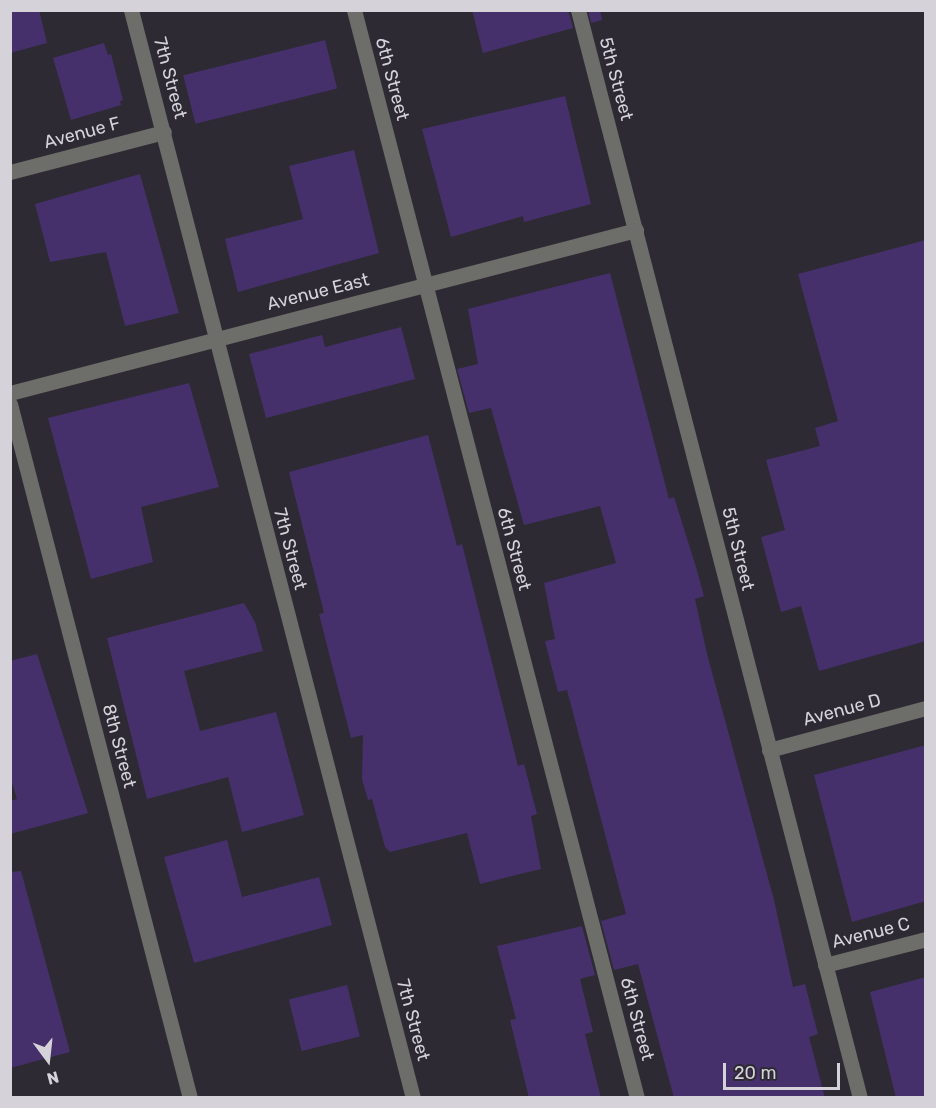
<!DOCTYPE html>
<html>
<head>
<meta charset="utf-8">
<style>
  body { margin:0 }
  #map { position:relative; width:936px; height:1108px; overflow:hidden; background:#2d2a33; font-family:Rubik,sans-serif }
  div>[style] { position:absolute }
  .building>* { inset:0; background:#46306b; transform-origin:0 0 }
  .minor>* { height:15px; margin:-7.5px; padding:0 7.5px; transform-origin:7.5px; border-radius:7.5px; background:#6d6d69 }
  span { translate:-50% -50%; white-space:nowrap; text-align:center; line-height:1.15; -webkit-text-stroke:5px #2d2a33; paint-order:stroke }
  .street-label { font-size:18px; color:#d5d3d9 }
  .frame { position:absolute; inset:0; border:12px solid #d5d3d9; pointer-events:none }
  .north { position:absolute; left:18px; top:1030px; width:60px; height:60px; -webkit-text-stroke:4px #2d2a33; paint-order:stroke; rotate:165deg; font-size:16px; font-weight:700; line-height:24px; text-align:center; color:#d5d3d9 }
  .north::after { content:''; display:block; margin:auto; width:21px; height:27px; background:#d5d3d9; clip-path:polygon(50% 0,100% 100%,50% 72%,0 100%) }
  .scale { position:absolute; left:723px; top:1063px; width:117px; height:27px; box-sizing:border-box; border:3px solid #d5d3d9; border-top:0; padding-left:8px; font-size:18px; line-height:21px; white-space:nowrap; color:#d5d3d9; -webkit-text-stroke:4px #2d2a33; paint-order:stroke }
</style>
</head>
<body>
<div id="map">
  <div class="building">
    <i style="clip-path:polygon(10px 10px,39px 10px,47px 43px,10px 53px)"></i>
    <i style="clip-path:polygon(472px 10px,568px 10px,573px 28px,483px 53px)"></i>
    <i style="clip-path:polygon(588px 10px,600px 10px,602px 20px,591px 23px)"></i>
    <i style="left:325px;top:40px;width:50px;height:146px;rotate:76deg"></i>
    <i style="clip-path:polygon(104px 43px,108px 55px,111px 54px,123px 100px,120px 101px,121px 105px,71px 120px,53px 58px)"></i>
    <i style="clip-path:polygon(565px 96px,591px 204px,524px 222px,523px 216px,451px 237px,422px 129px)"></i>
    <i style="clip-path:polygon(354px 150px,379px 253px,238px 292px,225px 239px,303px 219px,289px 166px)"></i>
    <i style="clip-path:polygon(140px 174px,179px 313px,125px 326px,106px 252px,50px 262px,35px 204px)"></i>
    <i style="clip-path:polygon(926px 240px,926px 641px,819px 671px,801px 606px,781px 612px,761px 537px,785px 530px,766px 460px,820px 446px,815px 428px,838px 421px,798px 274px)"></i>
    <i style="clip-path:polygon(610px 273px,669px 499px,674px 497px,696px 567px,704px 596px,695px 599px,707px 654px,774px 900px,793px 987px,805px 984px,818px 1034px,809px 1037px,825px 1098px,674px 1098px,638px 964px,614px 970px,601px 921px,626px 914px,567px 690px,558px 692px,545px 641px,555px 639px,544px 583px,616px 563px,600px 506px,524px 525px,491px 408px,469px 413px,457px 369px,478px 364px,468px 309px)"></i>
    <i style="clip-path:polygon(401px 327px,415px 379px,266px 418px,249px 354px,322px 335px,325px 347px)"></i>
    <i style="clip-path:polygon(189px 383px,219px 487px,141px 507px,153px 562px,91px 579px,48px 418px)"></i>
    <i style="clip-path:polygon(428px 435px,457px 546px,462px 544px,518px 766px,524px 764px,537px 814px,531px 816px,541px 869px,480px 884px,467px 833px,390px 852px,385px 847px,372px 799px,368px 800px,362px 779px,363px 735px,351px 738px,333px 669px,319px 614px,324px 613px,289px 472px)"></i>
    <i style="clip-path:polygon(244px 603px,255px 622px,263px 651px,184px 671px,200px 731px,276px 712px,304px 815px,242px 832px,228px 777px,147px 799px,107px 638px)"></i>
    <i style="clip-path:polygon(37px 654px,88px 813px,10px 834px,10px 801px,17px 799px,10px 776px,10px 661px)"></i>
    <i style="clip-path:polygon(926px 745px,926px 901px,852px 922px,814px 775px)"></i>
    <i style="clip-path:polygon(227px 840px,242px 897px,319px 877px,332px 925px,194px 963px,164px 857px)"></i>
    <i style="clip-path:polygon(21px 871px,70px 1052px,10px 1068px,10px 872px)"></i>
    <i style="clip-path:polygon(582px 926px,595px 975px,580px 979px,593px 1032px,585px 1034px,601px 1098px,529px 1098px,510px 1020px,516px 1019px,497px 946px)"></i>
    <i style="clip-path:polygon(926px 977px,926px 1098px,896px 1098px,870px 992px)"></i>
    <i style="left:347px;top:985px;width:53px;height:60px;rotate:76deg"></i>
  </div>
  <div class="minor">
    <i style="left:131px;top:10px;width:1124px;rotate:75.47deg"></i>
    <i style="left:354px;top:10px;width:1124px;rotate:75.42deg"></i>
    <i style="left:578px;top:10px;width:1124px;rotate:75.47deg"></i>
    <i style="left:10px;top:172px;width:159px;rotate:-14.6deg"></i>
    <i style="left:10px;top:393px;width:647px;rotate:-14.59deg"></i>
    <i style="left:10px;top:404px;width:717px;rotate:75.46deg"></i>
    <i style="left:769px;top:750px;width:163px;rotate:-15deg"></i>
    <i style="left:825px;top:965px;width:104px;rotate:-14.4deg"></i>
  </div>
  <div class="street-label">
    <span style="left:170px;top:78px;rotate:75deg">7th Street</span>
    <span style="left:392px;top:79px;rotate:75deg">6th Street</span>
    <span style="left:616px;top:79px;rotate:75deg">5th Street</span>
    <span style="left:82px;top:133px;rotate:-15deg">Avenue F</span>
    <span style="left:318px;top:292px;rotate:-14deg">Avenue East</span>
    <span style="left:290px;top:549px;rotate:75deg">7th Street</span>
    <span style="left:514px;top:549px;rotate:75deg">6th Street</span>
    <span style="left:738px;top:549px;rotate:76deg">5th Street</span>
    <span style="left:842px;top:710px;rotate:-15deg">Avenue D</span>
    <span style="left:119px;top:746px;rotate:75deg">8th Street</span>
    <span style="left:871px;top:933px;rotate:-14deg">Avenue C</span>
    <span style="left:637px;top:1019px;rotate:75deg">6th Street</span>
    <span style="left:413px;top:1020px;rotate:75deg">7th Street</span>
  </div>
  <div class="frame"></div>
  <div class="north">N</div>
  <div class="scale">20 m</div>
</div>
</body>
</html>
